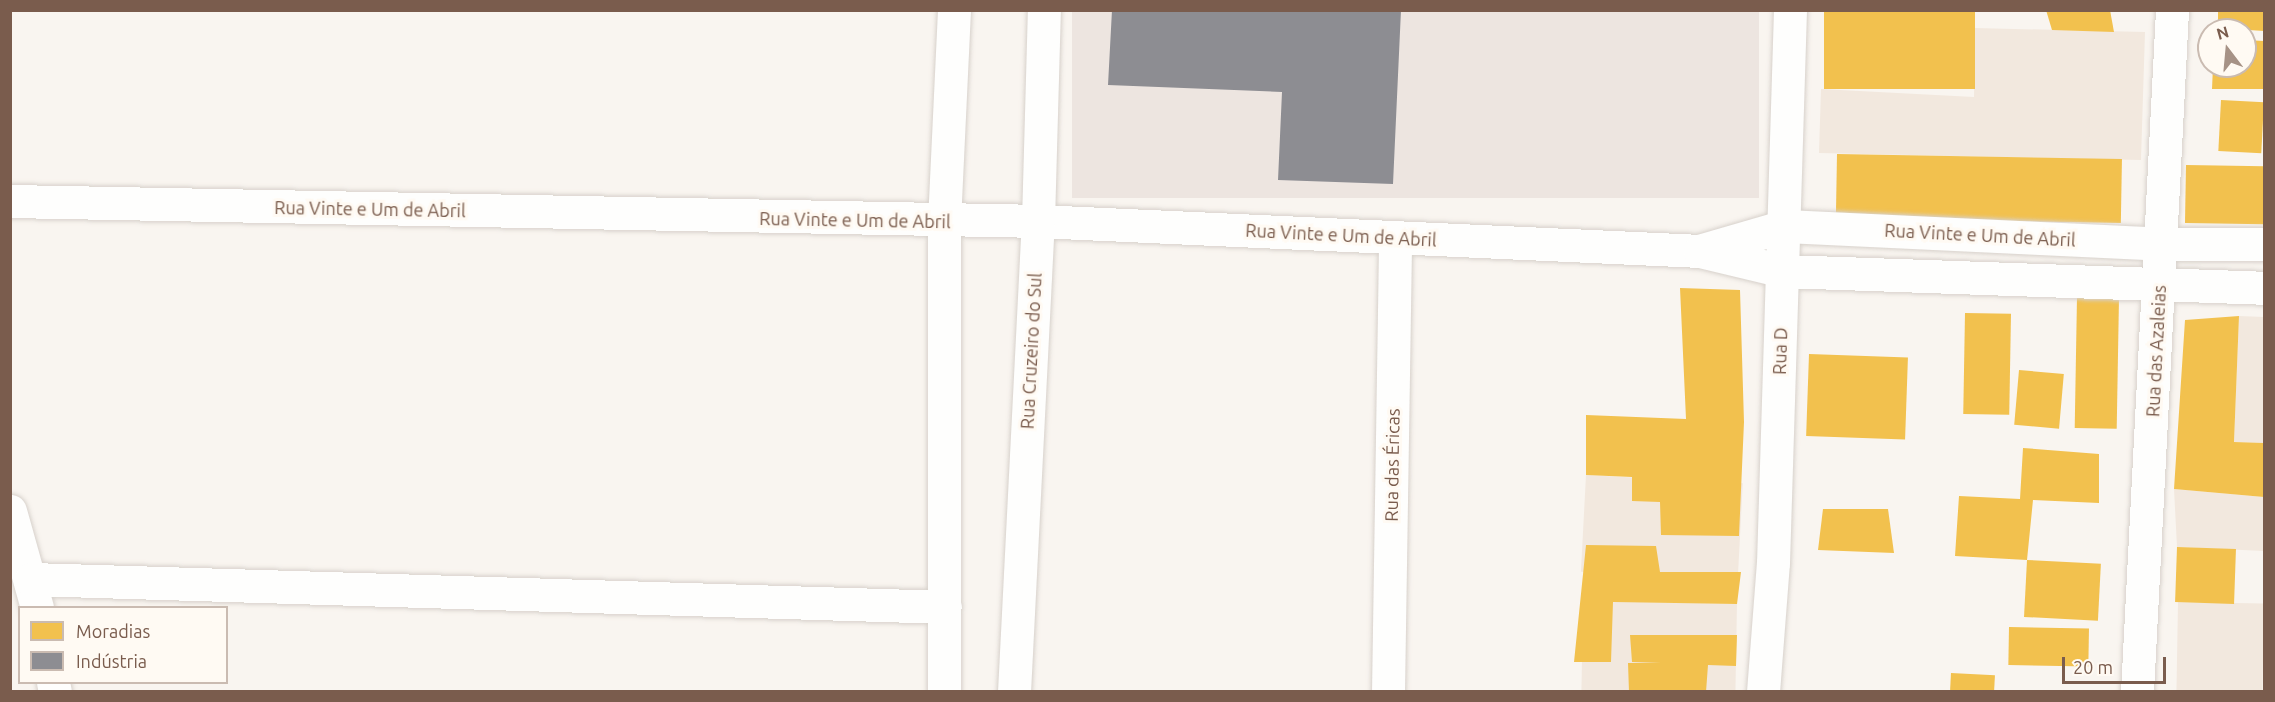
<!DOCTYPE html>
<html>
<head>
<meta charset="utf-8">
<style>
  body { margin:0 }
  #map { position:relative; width:2275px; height:702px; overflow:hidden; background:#f9f5f0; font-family:Ubuntu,sans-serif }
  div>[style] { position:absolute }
  .residential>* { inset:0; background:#f2e8de; transform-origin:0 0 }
  .industrial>* { inset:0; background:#ede5e0; transform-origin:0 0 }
  .homes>* { inset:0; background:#f2c14e; transform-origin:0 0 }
  .industry>* { inset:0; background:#8d8d92 }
  .roads { filter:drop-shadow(0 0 2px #d7d1cb) drop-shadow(0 0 2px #d7d1cb) }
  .street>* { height:33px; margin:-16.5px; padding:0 16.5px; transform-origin:16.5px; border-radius:16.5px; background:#fefefd }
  span { translate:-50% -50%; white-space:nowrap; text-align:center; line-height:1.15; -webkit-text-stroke:6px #fffaf3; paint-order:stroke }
  .street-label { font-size:18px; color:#7a5c4d }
  .frame { position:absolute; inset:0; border:12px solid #7a5c4d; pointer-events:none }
  .legend { position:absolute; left:18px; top:606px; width:210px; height:78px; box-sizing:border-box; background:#fffaf3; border:2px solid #cabbb1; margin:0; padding:8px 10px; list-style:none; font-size:18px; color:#7a5c4d }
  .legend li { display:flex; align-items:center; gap:12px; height:30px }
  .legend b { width:30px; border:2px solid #cabbb1 }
  .north { position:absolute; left:2197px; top:18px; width:60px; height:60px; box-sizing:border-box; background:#fffaf3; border:2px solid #cabbb1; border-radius:50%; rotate:344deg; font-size:16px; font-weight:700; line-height:24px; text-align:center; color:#7a5c4d }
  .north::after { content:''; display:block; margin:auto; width:21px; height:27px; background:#a69286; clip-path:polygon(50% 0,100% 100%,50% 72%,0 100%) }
  .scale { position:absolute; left:2062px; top:657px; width:104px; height:27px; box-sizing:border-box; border:3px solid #7a5c4d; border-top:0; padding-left:8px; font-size:18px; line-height:21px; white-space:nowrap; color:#7a5c4d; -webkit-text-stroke:4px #fffaf3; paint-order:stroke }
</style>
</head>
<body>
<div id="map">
  <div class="residential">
    <i style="clip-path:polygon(1975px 28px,2145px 32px,2141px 160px,1819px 153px,1821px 89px,1974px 97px)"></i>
    <i style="clip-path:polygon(2239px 316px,2264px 317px,2264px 443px,2234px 442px)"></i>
    <i style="left:1586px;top:475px;width:157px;height:97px;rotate:3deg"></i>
    <i style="clip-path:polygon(2174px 489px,2264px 497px,2264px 551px,2177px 547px)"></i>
    <i style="left:1583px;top:601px;width:154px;height:90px;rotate:1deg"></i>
    <i style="left:2178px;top:602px;width:86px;height:90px;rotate:1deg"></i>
  </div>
  <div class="industrial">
    <i style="left:1072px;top:11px;width:687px;height:187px"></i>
  </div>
  <div class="homes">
    <i style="left:1824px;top:10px;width:151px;height:79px"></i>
    <i style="clip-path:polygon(2046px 10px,2110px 10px,2114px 32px,2052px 30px)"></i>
    <i style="clip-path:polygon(2218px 10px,2264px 10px,2264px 31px,2218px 28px)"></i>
    <i style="clip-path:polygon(2245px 40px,2264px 41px,2264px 89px,2212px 89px,2213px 66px,2245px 66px)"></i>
    <i style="left:2221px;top:100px;width:43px;height:51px;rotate:3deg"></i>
    <i style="left:1837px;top:154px;width:285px;height:64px;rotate:1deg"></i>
    <i style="left:2186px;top:165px;width:78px;height:58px;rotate:1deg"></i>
    <i style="clip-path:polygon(1680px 288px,1740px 290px,1744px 422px,1739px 536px,1661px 535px,1660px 502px,1632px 501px,1632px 477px,1586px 475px,1586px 415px,1686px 419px)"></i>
    <i style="left:2077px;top:297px;width:42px;height:131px;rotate:1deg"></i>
    <i style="left:1965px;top:313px;width:46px;height:101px;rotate:1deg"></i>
    <i style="clip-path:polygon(2239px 316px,2234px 442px,2264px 443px,2264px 497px,2174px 489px,2185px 320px)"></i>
    <i style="left:1809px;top:354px;width:99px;height:82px;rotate:2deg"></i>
    <i style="left:2019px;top:370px;width:45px;height:55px;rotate:5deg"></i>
    <i style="clip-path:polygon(2023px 448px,2099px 454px,2099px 503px,2033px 500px,2027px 560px,1955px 556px,1959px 496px,2020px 499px)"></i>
    <i style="clip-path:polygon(1823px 509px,1888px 509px,1894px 553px,1818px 550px)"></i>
    <i style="clip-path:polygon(1586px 545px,1656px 546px,1660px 572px,1741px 572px,1737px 604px,1613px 602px,1611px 662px,1574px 662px)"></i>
    <i style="left:2177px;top:547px;width:59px;height:55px;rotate:2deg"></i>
    <i style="left:2027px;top:560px;width:74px;height:57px;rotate:3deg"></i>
    <i style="left:2009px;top:627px;width:80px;height:38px;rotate:1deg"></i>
    <i style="clip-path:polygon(1630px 635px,1737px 635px,1736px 666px,1708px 665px,1706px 692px,1629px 692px,1628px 663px,1661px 663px,1632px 662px)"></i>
    <i style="left:1951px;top:673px;width:44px;height:19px;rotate:3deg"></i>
  </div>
  <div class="industry">
    <i style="clip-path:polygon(1112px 10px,1401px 10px,1393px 184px,1278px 180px,1282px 92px,1108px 85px)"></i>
  </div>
  <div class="roads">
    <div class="street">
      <i style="left:10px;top:201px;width:1028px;rotate:1.11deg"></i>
      <i style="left:1038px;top:221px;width:663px;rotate:2.59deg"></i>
      <i style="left:1700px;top:251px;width:85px;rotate:13.5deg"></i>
      <i style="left:1783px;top:271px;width:481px;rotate:2deg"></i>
      <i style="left:1702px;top:250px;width:86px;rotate:-16.1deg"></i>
      <i style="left:1785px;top:226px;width:377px;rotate:2.7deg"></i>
      <i style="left:2162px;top:244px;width:102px"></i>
      <i style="left:10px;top:511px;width:101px;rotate:74.4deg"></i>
      <i style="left:31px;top:579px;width:914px;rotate:1.75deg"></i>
      <i style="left:53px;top:682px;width:10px;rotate:79deg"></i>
      <i style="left:944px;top:692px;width:470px;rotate:-90deg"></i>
      <i style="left:944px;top:222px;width:212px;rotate:-87.3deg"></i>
      <i style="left:1014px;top:692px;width:472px;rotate:-87.1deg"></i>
      <i style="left:1038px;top:221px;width:211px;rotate:-88.4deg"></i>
      <i style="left:1388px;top:692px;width:454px;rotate:-89.1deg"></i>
      <i style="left:1763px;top:692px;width:129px;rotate:-85.6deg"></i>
      <i style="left:1773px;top:563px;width:553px;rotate:-88.24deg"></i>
      <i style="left:2137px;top:692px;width:683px;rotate:-87.06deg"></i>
    </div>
  </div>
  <div class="street-label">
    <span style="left:370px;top:209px;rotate:1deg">Rua Vinte e Um de Abril</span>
    <span style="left:855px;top:220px;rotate:1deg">Rua Vinte e Um de Abril</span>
    <span style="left:1341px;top:235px;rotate:3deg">Rua Vinte e Um de Abril</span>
    <span style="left:1980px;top:235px;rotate:3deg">Rua Vinte e Um de Abril</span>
    <span style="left:1031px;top:351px;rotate:-87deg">Rua Cruzeiro do Sul</span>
    <span style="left:1780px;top:351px;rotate:-88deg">Rua D</span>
    <span style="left:2156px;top:351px;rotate:-87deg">Rua das Azaleias</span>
    <span style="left:1392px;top:465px;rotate:-89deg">Rua das Éricas</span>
  </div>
  <div class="frame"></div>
  <ul class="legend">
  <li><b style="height:16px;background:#f2c14e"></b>Moradias</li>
  <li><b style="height:16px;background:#8d8d92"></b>Indústria</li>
  </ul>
  <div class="north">N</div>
  <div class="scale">20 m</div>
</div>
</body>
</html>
